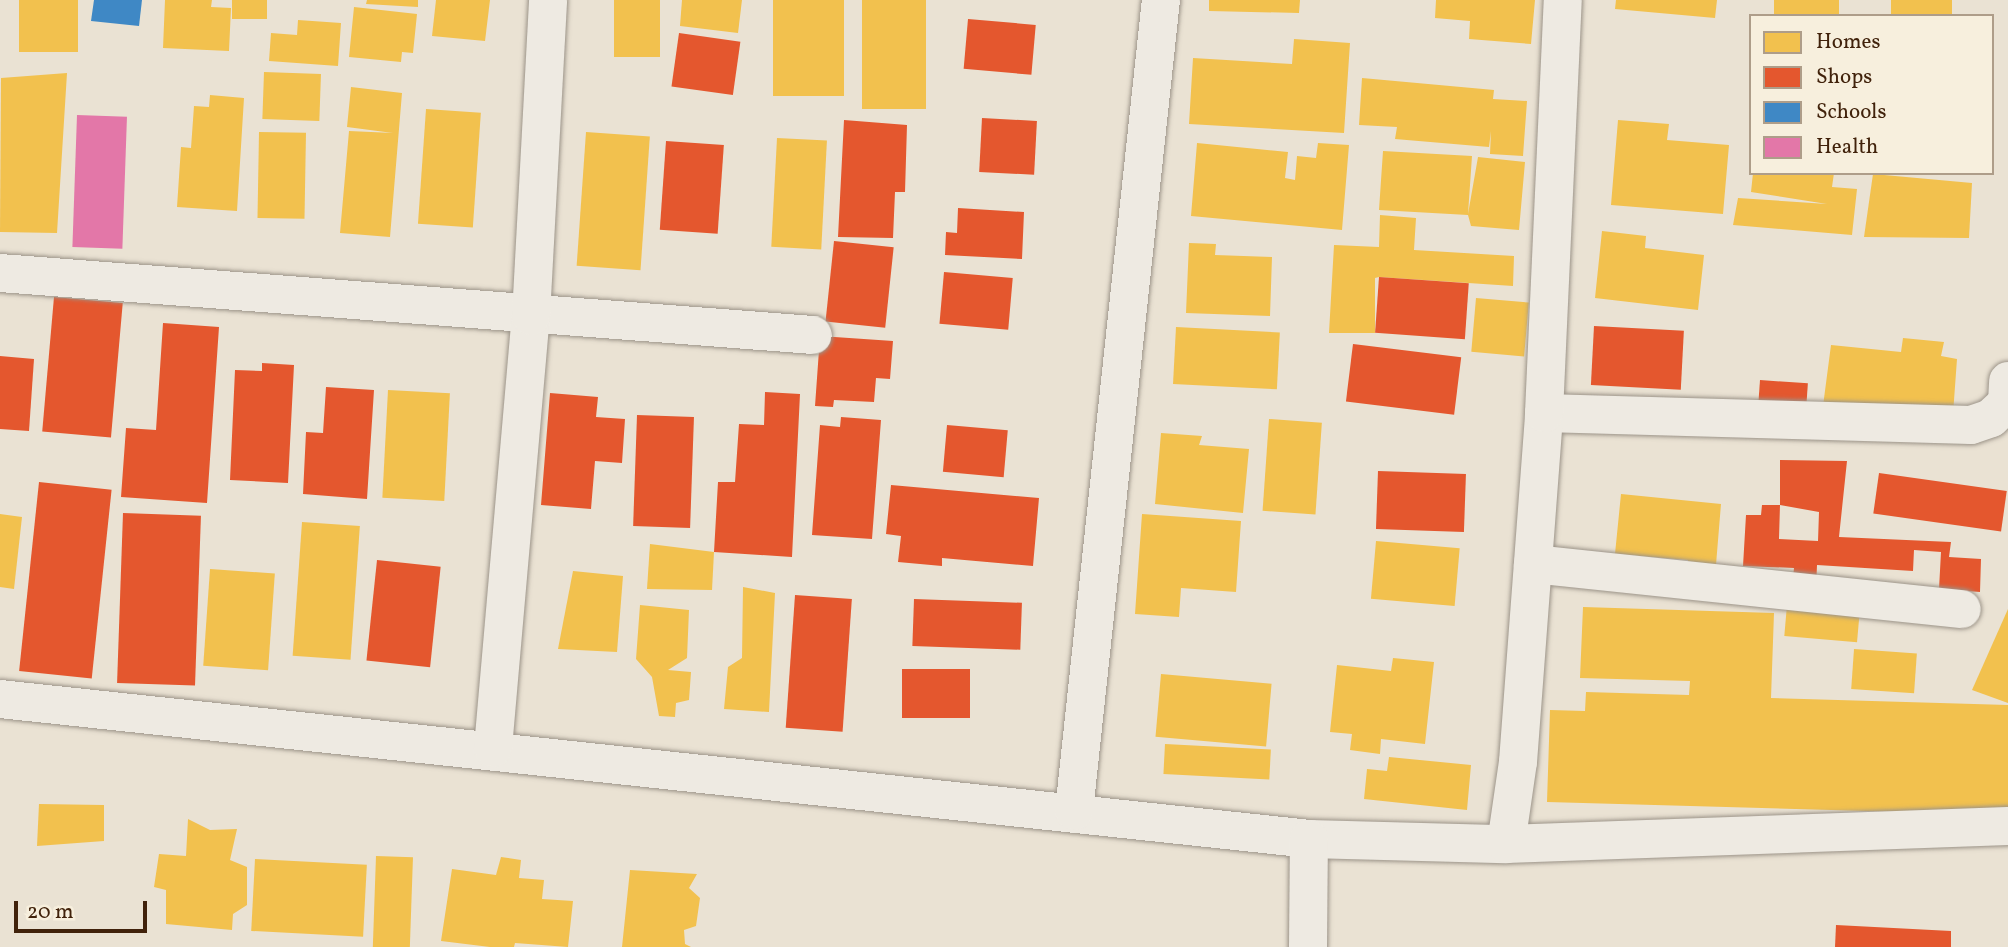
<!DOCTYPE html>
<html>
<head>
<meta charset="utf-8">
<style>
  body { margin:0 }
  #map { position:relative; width:2008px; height:947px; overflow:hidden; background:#eae2d3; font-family:Vollkorn,serif }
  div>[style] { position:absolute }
  .homes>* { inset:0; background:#f2c14e; transform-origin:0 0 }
  .shops>* { inset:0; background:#e4572e; transform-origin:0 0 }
  .schools>* { inset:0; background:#3f88c5 }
  .health>* { inset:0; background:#e377a8; transform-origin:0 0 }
  .roads { filter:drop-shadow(0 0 2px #9c9489) drop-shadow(0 0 2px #9c9489) }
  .minor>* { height:38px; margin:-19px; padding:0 19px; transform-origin:19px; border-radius:19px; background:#eeeae2 }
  span { translate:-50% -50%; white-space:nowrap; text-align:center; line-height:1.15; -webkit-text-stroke:7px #f7efdd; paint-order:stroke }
  .legend { position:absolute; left:1749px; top:14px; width:245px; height:161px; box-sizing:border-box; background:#f7efdd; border:2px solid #ae9d89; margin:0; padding:9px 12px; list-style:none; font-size:21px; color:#41220b }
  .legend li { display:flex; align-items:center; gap:14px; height:35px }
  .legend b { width:35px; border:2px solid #ae9d89 }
  .scale { position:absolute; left:14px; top:901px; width:133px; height:32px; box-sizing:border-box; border:4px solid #41220b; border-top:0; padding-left:9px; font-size:21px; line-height:24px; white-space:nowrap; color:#41220b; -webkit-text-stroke:5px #f7efdd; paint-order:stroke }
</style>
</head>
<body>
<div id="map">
  <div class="homes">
    <i style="left:19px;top:0;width:59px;height:52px"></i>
    <i style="clip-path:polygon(165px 0,212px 0,211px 7px,231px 8px,229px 51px,163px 48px)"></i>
    <i style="left:232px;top:0;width:35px;height:19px"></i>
    <i style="clip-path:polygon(367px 0,418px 0,418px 7px,366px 4px)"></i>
    <i style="clip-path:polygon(436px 0,490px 0,485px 41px,432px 36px)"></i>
    <i style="left:614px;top:0;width:46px;height:57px"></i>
    <i style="clip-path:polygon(682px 0,742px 0,738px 33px,680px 26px)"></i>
    <i style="left:773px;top:0;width:71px;height:96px"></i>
    <i style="left:862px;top:0;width:64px;height:109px"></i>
    <i style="clip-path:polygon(1209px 0,1300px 0,1299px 13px,1209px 11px)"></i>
    <i style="clip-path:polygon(1436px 0,1535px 0,1531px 44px,1469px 39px,1470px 21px,1435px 18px)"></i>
    <i style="clip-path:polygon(1616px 0,1717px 0,1715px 18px,1615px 9px)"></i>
    <i style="left:1774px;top:0;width:65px;height:16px"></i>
    <i style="left:1891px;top:0;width:61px;height:16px"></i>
    <i style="clip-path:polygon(354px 7px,417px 14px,413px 53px,402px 52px,401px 62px,349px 57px)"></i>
    <i style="clip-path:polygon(298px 20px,341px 23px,338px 66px,269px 61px,271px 33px,297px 35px)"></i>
    <i style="clip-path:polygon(1294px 39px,1350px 43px,1344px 133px,1189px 124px,1193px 58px,1292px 64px)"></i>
    <i style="left:264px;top:72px;width:57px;height:47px;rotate:2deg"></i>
    <i style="clip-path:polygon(67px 73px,57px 233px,0 232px,1px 78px)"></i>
    <i style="clip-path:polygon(1362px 78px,1494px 90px,1493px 99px,1527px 101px,1523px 156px,1490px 154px,1491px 131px,1489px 147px,1395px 139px,1397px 127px,1359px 125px)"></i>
    <i style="clip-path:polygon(351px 87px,402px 93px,390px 237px,340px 233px,349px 131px,393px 133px,347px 127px)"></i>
    <i style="clip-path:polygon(210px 95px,244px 98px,237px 211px,177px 207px,181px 147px,191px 148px,194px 106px,209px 107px)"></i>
    <i style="left:426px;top:109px;width:55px;height:115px;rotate:4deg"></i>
    <i style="clip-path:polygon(1618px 120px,1669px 124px,1667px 140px,1729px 145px,1723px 214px,1611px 205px)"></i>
    <i style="left:259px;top:132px;width:47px;height:86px;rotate:1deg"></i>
    <i style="left:586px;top:132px;width:64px;height:134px;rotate:4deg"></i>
    <i style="left:777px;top:138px;width:50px;height:109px;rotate:3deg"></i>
    <i style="clip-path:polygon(1197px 143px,1288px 152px,1285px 178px,1295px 180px,1297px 156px,1316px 158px,1318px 143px,1349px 145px,1342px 230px,1191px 216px)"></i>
    <i style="clip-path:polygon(1383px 151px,1472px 156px,1468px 214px,1478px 157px,1525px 162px,1519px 230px,1471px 226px,1468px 215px,1379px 210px)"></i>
    <i style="clip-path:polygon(1753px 173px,1834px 173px,1832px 187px,1857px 189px,1852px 235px,1733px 225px,1738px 198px,1827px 204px,1751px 192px)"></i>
    <i style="clip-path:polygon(1873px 174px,1972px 183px,1969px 238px,1864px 237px)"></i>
    <i style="clip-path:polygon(1380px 215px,1416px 218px,1414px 250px,1514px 256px,1513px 286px,1379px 277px,1375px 278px,1375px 333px,1329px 333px,1334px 245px,1379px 247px)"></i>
    <i style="clip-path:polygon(1602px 231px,1646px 236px,1645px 248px,1704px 255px,1698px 310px,1595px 298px)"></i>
    <i style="clip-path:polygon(1189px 243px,1216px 244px,1215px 255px,1272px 257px,1270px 316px,1186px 313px)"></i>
    <i style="left:1476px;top:298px;width:53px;height:54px;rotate:5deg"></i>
    <i style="left:1176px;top:327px;width:104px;height:57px;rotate:3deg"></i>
    <i style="clip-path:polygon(1903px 338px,1944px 342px,1941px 356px,1957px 359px,1953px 414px,1823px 406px,1831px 345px,1901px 352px)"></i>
    <i style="left:388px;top:390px;width:62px;height:108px;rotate:3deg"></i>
    <i style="left:1269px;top:419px;width:53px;height:92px;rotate:4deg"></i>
    <i style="clip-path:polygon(1161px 433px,1202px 436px,1199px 445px,1249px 449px,1243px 513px,1155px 504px)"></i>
    <i style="clip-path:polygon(1621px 494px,1721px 504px,1715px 577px,1687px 574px,1688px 560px,1615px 554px)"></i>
    <i style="clip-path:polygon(0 514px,22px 517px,14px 589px,0 587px)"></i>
    <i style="clip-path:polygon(1142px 514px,1241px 521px,1236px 592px,1181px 588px,1179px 617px,1135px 614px)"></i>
    <i style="left:302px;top:522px;width:58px;height:134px;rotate:4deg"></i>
    <i style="left:1376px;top:541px;width:84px;height:58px;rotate:5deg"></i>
    <i style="clip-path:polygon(650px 544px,714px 552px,712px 590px,647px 589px)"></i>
    <i style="left:210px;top:569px;width:65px;height:97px;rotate:4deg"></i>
    <i style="clip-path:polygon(573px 571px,623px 576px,617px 652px,558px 649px)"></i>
    <i style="clip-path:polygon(743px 587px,775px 593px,769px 712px,724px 709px,728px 667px,742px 658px)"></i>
    <i style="clip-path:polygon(640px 605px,689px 610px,687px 658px,668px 670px,691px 672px,689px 700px,676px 703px,675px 717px,659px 716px,652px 677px,636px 659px)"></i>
    <i style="left:1787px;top:605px;width:73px;height:31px;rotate:5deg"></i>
    <i style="clip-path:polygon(1583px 607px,1774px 613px,1771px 698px,2008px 705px,2008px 815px,1547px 802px,1550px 710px,1585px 711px,1586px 692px,1689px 695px,1690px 681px,1580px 678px)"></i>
    <i style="clip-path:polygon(2008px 609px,2008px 703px,1972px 690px)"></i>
    <i style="left:1854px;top:649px;width:63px;height:40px;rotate:4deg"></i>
    <i style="clip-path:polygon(1393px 658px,1434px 662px,1425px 744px,1381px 739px,1380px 754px,1350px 750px,1352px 734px,1330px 732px,1337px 665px,1391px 671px)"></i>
    <i style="left:1161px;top:674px;width:111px;height:63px;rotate:5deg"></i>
    <i style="left:1165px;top:744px;width:106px;height:30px;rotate:3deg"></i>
    <i style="clip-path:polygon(1389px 757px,1471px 765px,1467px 810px,1364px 799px,1367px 769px,1387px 771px)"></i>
    <i style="clip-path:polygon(39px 804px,104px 805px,104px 841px,37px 846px)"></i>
    <i style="clip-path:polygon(188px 819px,210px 830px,237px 829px,230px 860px,247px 867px,247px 905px,233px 914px,232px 930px,166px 924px,166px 890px,154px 887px,159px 854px,186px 856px)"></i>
    <i style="left:376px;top:856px;width:37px;height:91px;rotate:2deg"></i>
    <i style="clip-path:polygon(501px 857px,521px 860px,519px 878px,544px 880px,542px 899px,573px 901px,568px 947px,515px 943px,514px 947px,490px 947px,441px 941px,452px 869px,496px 875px)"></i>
    <i style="left:255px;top:859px;width:112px;height:72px;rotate:3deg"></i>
    <i style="clip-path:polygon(630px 870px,697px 874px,689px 888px,700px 898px,696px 926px,684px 930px,685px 944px,691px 947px,622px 947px)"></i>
  </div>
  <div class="shops">
    <i style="left:968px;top:19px;width:68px;height:50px;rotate:5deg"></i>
    <i style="left:679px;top:33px;width:62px;height:54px;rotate:8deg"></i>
    <i style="left:982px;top:118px;width:55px;height:54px;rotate:3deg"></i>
    <i style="clip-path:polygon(844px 120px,907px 125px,905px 192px,895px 192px,893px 238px,838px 237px)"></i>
    <i style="left:666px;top:141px;width:58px;height:89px;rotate:4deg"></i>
    <i style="clip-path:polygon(958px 208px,1024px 212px,1022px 259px,945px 255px,946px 232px,957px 233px)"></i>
    <i style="left:834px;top:241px;width:60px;height:81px;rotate:6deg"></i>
    <i style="left:944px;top:272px;width:69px;height:52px;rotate:5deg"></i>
    <i style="left:1379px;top:277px;width:90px;height:56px;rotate:4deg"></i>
    <i style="left:54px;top:297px;width:69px;height:135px;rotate:5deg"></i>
    <i style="clip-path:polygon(163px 323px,219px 327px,207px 503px,121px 497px,126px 428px,156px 430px)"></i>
    <i style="left:1594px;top:326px;width:90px;height:59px;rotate:3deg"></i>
    <i style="clip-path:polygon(820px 336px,893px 341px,890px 379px,876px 378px,874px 402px,834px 400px,833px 407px,815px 406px)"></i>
    <i style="left:1353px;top:344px;width:109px;height:58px;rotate:7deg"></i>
    <i style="clip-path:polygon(0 356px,34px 359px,29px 431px,0 429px)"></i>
    <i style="clip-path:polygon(262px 363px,294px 365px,288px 483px,230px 480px,235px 370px,262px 371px)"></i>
    <i style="left:1760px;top:380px;width:48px;height:33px;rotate:4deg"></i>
    <i style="clip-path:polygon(326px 387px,374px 390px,367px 499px,303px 494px,306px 432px,323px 433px)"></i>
    <i style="clip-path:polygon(765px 392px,800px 394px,792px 557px,714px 552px,718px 482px,735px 482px,739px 424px,764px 425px)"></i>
    <i style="clip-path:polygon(550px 393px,598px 397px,596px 417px,625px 419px,622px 463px,595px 461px,591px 509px,541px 505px)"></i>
    <i style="left:637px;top:415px;width:57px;height:111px;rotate:2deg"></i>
    <i style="clip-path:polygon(841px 417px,881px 420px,872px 539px,812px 535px,820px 425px,840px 427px)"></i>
    <i style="left:947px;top:425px;width:61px;height:47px;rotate:5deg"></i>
    <i style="clip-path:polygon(evenodd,1780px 460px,1847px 461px,1839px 537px,1951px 542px,1949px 557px,1981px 559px,1980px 592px,1939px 589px,1941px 552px,1914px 550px,1913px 571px,1817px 565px,1816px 588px,1792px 586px,1794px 568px,1743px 566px,1746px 515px,1761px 515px,1762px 505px,1780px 505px,1780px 460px,1780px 505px,1819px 512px,1818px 541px,1779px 539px,1780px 505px)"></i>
    <i style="left:1378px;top:471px;width:88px;height:58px;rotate:2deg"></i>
    <i style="left:1879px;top:473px;width:129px;height:41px;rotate:8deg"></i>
    <i style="left:39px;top:482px;width:73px;height:190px;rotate:6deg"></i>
    <i style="clip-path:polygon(891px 485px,1039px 498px,1033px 566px,942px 558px,942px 566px,898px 562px,901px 536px,886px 534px)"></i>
    <i style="left:123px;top:513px;width:78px;height:170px;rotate:2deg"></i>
    <i style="left:377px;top:560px;width:64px;height:101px;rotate:6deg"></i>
    <i style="left:795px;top:595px;width:57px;height:133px;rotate:4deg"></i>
    <i style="left:914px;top:599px;width:108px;height:47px;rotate:2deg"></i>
    <i style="left:902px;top:669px;width:68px;height:49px"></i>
    <i style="clip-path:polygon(1836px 925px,1951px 931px,1951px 947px,1835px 947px)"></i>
  </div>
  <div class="schools">
    <i style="clip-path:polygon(94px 0,142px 0,139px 26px,91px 21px)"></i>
  </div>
  <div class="health">
    <i style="left:77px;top:115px;width:50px;height:132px;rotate:2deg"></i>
  </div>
  <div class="roads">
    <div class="minor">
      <i style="left:0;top:273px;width:815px;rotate:4.36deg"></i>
      <i style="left:1544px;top:413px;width:427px;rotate:1.6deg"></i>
      <i style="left:1971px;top:425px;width:21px;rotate:-19deg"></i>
      <i style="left:1991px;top:418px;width:22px;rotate:-43deg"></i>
      <i style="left:2007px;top:403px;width:22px;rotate:-87deg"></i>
      <i style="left:1533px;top:564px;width:431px;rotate:6deg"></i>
      <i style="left:0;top:699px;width:1316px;rotate:6.1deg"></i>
      <i style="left:1309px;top:839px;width:197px;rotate:1.5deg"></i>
      <i style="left:1506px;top:844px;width:502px;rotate:-2.05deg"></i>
      <i style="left:493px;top:748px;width:434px;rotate:-85deg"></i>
      <i style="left:531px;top:316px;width:316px;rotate:-86.9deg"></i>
      <i style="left:1074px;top:811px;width:816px;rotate:-83.88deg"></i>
      <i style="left:1506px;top:844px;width:83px;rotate:-81.7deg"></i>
      <i style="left:1518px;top:762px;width:350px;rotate:-85.7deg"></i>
      <i style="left:1544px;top:413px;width:413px;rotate:-87.4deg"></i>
      <i style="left:1308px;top:947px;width:108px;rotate:-89.5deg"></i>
    </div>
  </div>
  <ul class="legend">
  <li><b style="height:19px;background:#f2c14e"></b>Homes</li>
  <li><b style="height:19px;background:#e4572e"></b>Shops</li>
  <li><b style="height:19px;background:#3f88c5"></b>Schools</li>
  <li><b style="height:19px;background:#e377a8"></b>Health</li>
  </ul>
  <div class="scale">20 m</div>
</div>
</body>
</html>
